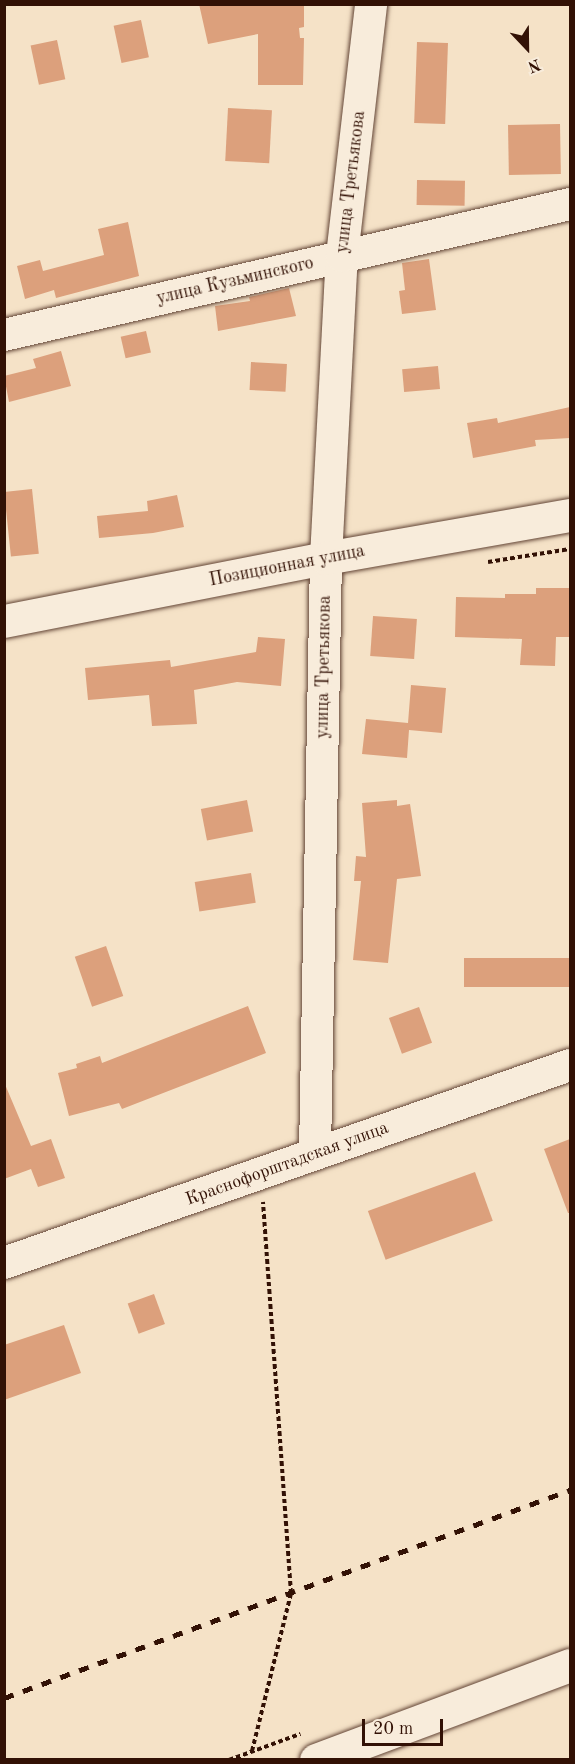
<!DOCTYPE html>
<html>
<head>
<meta charset="utf-8">
<style>
  body { margin:0 }
  #map { position:relative; width:575px; height:1764px; overflow:hidden; background:#f5e2c7; font-family:"Old Standard TT",serif }
  div>[style] { position:absolute }
  .building>* { inset:0; background:#dca07c; transform-origin:0 0 }
  .path>* { height:4px; margin-top:-2px; transform-origin:0; background:repeating-linear-gradient(90deg,#321105 0 4.5px,transparent 0 7.5px) }
  .roads { filter:drop-shadow(0 0 2px #634536) drop-shadow(0 0 2px #634536) }
  .minor>* { height:32px; margin:-16px; padding:0 16px; transform-origin:16px; border-radius:16px; background:#f8ecdb }
  .tertiary>* { height:33px; margin:-16.5px; padding:0 16.5px; transform-origin:16.5px; border-radius:16.5px; background:#f8ecdb }
  .secondary>* { height:33px; margin:-16.5px; padding:0 16.5px; transform-origin:16.5px; border-radius:16.5px; background:#f8ecdb }
  .rail>* { height:4.5px; margin-top:-2.25px; transform-origin:0; background:repeating-linear-gradient(90deg,#321105 0 10px,transparent 0 20px) }
  span { translate:-50% -50%; white-space:nowrap; text-align:center; line-height:1.15; -webkit-text-stroke:4.5px #f8ecdb; paint-order:stroke }
  .street-label { font-size:18px; color:#321105 }
  .frame { position:absolute; inset:0; border:6px solid #321105; pointer-events:none }
  .north { position:absolute; left:497px; top:18px; width:60px; height:60px; -webkit-text-stroke:4px #f8ecdb; paint-order:stroke; rotate:158deg; font-size:16px; font-weight:700; line-height:24px; text-align:center; color:#321105 }
  .north::after { content:''; display:block; margin:auto; width:21px; height:27px; background:#321105; clip-path:polygon(50% 0,100% 100%,50% 72%,0 100%) }
  .scale { position:absolute; left:362px; top:1719px; width:81px; height:27px; box-sizing:border-box; border:3px solid #321105; border-top:0; padding-left:8px; font-size:18px; line-height:21px; white-space:nowrap; color:#321105; -webkit-text-stroke:4px #f8ecdb; paint-order:stroke }
</style>
</head>
<body>
<div id="map">
  <div class="building">
    <i style="clip-path:polygon(199px 4px,304px 4px,304px 27px,299px 28px,300px 38px,304px 38px,303px 85px,258px 85px,258px 34px,208px 44px)"></i>
    <i style="left:141px;top:20px;width:38px;height:28px;rotate:78deg"></i>
    <i style="left:57px;top:40px;width:40px;height:27px;rotate:78deg"></i>
    <i style="left:417px;top:42px;width:31px;height:81px;rotate:2deg"></i>
    <i style="left:228px;top:108px;width:44px;height:53px;rotate:3deg"></i>
    <i style="left:560px;top:124px;width:50px;height:52px;rotate:89deg"></i>
    <i style="left:417px;top:180px;width:48px;height:25px;rotate:1deg"></i>
    <i style="clip-path:polygon(128px 222px,139px 276px,56px 298px,54px 290px,25px 299px,17px 266px,40px 260px,43px 271px,104px 255px,98px 229px)"></i>
    <i style="clip-path:polygon(429px 259px,436px 310px,402px 314px,399px 291px,405px 290px,402px 263px)"></i>
    <i style="clip-path:polygon(289px 288px,296px 316px,218px 331px,215px 306px,250px 301px,249px 297px)"></i>
    <i style="left:146px;top:331px;width:22px;height:26px;rotate:77deg"></i>
    <i style="clip-path:polygon(61px 351px,71px 386px,9px 402px,4px 376px,36px 368px,33px 359px)"></i>
    <i style="left:251px;top:362px;width:36px;height:28px;rotate:3deg"></i>
    <i style="left:438px;top:366px;width:23px;height:36px;rotate:85deg"></i>
    <i style="clip-path:polygon(570px 407px,570px 438px,535px 440px,536px 446px,473px 458px,467px 423px,497px 418px,498px 423px)"></i>
    <i style="left:32px;top:489px;width:65px;height:28px;rotate:84deg"></i>
    <i style="clip-path:polygon(177px 495px,184px 527px,153px 533px,99px 538px,97px 516px,148px 511px,147px 501px)"></i>
    <i style="clip-path:polygon(536px 588px,569px 588px,569px 637px,556px 637px,555px 666px,520px 665px,522px 639px,455px 637px,456px 597px,505px 598px,505px 594px,536px 594px)"></i>
    <i style="left:373px;top:616px;width:44px;height:40px;rotate:4deg"></i>
    <i style="clip-path:polygon(258px 637px,285px 639px,281px 686px,237px 682px,194px 690px,197px 724px,152px 726px,149px 695px,88px 700px,85px 668px,170px 660px,171px 667px,256px 652px)"></i>
    <i style="clip-path:polygon(411px 685px,446px 688px,442px 733px,409px 730px,407px 758px,362px 754px,366px 719px,408px 723px)"></i>
    <i style="left:247px;top:800px;width:32px;height:47px;rotate:79deg"></i>
    <i style="clip-path:polygon(397px 800px,397px 806px,410px 804px,421px 876px,397px 879px,388px 963px,353px 960px,361px 881px,354px 881px,356px 856px,366px 857px,362px 803px)"></i>
    <i style="left:251px;top:873px;width:30px;height:57px;rotate:81deg"></i>
    <i style="left:106px;top:946px;width:53px;height:33px;rotate:71deg"></i>
    <i style="left:570px;top:958px;width:29px;height:106px;rotate:90deg"></i>
    <i style="clip-path:polygon(248px 1006px,266px 1053px,122px 1109px,119px 1103px,69px 1116px,58px 1073px,77px 1068px,76px 1064px,100px 1056px,102px 1063px)"></i>
    <i style="left:419px;top:1007px;width:38px;height:32px;rotate:70deg"></i>
    <i style="clip-path:polygon(4px 1082px,31px 1146px,51px 1139px,65px 1178px,38px 1187px,31px 1169px,4px 1179px)"></i>
    <i style="clip-path:polygon(570px 1139px,570px 1213px,568px 1213px,544px 1149px)"></i>
    <i style="left:475px;top:1172px;width:52px;height:114px;rotate:70deg"></i>
    <i style="left:154px;top:1294px;width:32px;height:28px;rotate:70deg"></i>
    <i style="clip-path:polygon(64px 1325px,81px 1373px,4px 1400px,4px 1345px)"></i>
  </div>
  <div class="path">
    <i style="left:488px;top:562px;width:83px;rotate:-9deg"></i>
    <i style="left:252px;top:1751px;width:163px;rotate:-76.1deg"></i>
    <i style="left:291px;top:1593px;width:392px;rotate:-94.1deg"></i>
    <i style="left:229px;top:1760px;width:76px;rotate:-20.1deg"></i>
  </div>
  <div class="roads">
    <div class="minor">
      <i style="left:4px;top:335px;width:581px;rotate:-13.03deg"></i>
      <i style="left:315px;top:1152px;width:594px;rotate:-88.94deg"></i>
      <i style="left:326px;top:558px;width:302px;rotate:-87deg"></i>
      <i style="left:342px;top:256px;width:254px;rotate:-83.4deg"></i>
      <i style="left:4px;top:1263px;width:600px;rotate:-19.28deg"></i>
    </div>
    <div class="tertiary">
      <i style="left:4px;top:621px;width:328px;rotate:-11.1deg"></i>
      <i style="left:326px;top:558px;width:248px;rotate:-10deg"></i>
    </div>
    <div class="secondary">
      <i style="left:316px;top:1760px;width:271px;rotate:-20.5deg"></i>
    </div>
  </div>
  <div class="rail">
    <i style="left:4px;top:1698px;width:603px;rotate:-20.18deg"></i>
  </div>
  <div class="street-label">
    <span style="left:351px;top:182px;rotate:-83deg">улица Третьякова</span>
    <span style="left:235px;top:281px;rotate:-13deg">улица Кузьминского</span>
    <span style="left:287px;top:566px;rotate:-11deg">Позиционная улица</span>
    <span style="left:324px;top:667px;rotate:-89deg">улица Третьякова</span>
    <span style="left:287px;top:1164px;rotate:-20deg">Краснофорштадская улица</span>
  </div>
  <div class="frame"></div>
  <div class="north">N</div>
  <div class="scale">20 m</div>
</div>
</body>
</html>
